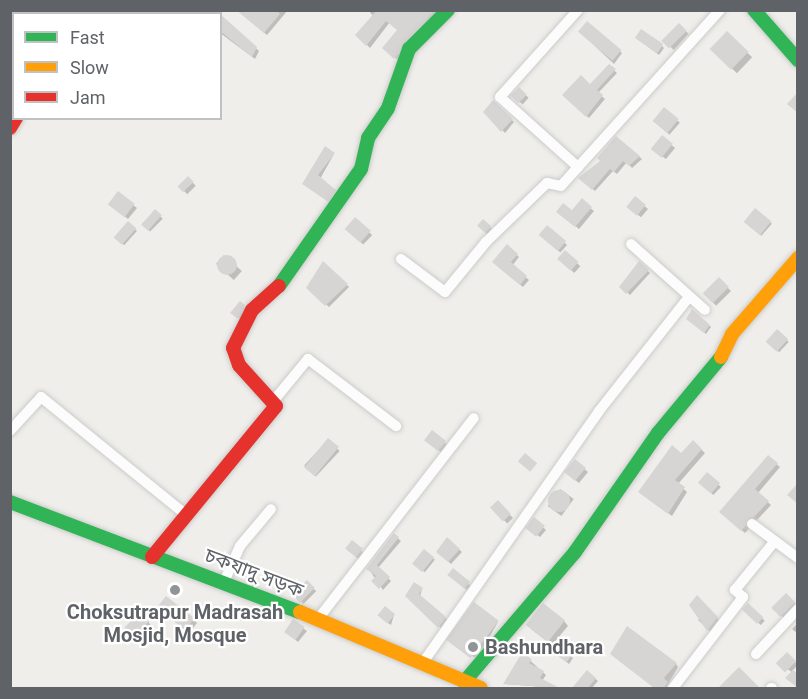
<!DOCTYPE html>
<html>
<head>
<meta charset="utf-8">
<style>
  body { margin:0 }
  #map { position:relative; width:808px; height:699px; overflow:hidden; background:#efeeea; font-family:Roboto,"Noto Sans Bengali",sans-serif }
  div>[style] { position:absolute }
  .shadow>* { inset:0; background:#0003; transform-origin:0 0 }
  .building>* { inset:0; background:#d6d5d3; transform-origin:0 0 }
  .round { border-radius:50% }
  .roads { filter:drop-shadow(0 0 2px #cbcccc) drop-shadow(0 0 2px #cbcccc) }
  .street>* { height:10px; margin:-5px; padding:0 5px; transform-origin:5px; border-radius:5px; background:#fdfcfc }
  .fast>* { height:14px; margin:-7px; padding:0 7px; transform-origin:7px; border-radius:7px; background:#30b455 }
  .slow>* { height:14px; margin:-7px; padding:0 7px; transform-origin:7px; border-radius:7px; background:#ff9f0a }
  .jam>* { height:14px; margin:-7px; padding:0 7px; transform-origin:7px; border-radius:7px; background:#e5322d }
  .dots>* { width:16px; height:16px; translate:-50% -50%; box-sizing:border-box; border:3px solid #fff; border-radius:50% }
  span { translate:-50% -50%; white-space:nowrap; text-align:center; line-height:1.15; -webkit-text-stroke:4.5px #fff; paint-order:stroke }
  .street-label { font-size:20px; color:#5f6368 }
  .poi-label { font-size:20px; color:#5f6368; font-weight:700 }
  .left { translate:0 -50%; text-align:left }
  .frame { position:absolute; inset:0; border:12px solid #5f6368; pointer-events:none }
  .legend { position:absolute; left:12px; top:12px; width:210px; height:108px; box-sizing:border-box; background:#fff; border:2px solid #bfc1c3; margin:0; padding:8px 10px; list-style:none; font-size:18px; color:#5f6368 }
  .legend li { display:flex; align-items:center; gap:12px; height:30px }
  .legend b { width:30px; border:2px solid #bfc1c3 }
</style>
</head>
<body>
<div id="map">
  <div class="shadow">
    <i style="clip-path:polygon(93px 10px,175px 10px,91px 14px)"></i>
    <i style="clip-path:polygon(237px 10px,288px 10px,267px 35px)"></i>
    <i style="clip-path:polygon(368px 10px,441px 10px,398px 60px,384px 48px,399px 30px,390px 22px,370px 48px,357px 35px,374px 17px)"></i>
    <i style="clip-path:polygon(220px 16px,259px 51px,255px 59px,220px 33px)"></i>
    <i style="clip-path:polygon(587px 23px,622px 53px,614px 64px,580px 32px)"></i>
    <i style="left:679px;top:25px;width:13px;height:22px;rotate:42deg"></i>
    <i style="left:727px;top:33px;width:35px;height:22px;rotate:44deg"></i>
    <i style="clip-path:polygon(639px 40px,662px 46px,664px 48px,659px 55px)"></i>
    <i style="clip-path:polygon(609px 66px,617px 73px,598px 93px,605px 99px,589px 118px,565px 95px,590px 86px)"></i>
    <i style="left:519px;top:89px;width:13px;height:9px;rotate:42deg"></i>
    <i style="clip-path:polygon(493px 102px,514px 122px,505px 133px,485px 112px)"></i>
    <i style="left:664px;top:109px;width:21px;height:16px;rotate:41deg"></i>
    <i style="clip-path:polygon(662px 137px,675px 148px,666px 159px,656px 152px)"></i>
    <i style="clip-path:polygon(616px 138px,642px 159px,632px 168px,627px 162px,617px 174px,613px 171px,595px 191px,581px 178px,602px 161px)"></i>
    <i style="clip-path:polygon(334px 154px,320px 179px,338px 195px,333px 204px,307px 186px)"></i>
    <i style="left:188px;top:178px;width:11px;height:12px;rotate:45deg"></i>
    <i style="clip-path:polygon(118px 193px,137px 208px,128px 219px,113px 207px)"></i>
    <i style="left:635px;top:198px;width:17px;height:11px;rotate:40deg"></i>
    <i style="clip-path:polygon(582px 201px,594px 211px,579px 229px,561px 214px,572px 212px)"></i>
    <i style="left:756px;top:210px;width:21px;height:16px;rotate:41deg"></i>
    <i style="left:155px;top:211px;width:11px;height:18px;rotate:45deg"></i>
    <i style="left:356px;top:219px;width:23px;height:13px;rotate:45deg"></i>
    <i style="left:484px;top:221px;width:13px;height:7px;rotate:45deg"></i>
    <i style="left:128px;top:223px;width:12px;height:19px;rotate:42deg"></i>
    <i style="left:547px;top:227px;width:27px;height:10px;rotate:42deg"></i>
    <i style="clip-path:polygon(507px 246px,519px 257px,512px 266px,529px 280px,523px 287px,496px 265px)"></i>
    <i style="left:565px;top:252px;width:21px;height:9px;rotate:43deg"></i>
    <i style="left:224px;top:255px;width:24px;height:12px;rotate:42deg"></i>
    <i style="clip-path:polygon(324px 263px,349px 287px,329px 307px,308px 288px)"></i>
    <i style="clip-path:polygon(639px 263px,650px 273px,630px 295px,621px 287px)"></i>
    <i style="left:719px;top:279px;width:17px;height:21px;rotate:45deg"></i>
    <i style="clip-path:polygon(240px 303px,246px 309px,241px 320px,232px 313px)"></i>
    <i style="clip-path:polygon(693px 311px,711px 327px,706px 334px,688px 319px)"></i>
    <i style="left:777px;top:331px;width:16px;height:14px;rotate:43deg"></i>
    <i style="clip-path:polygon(432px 432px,448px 445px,442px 453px,428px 442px)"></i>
    <i style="left:328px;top:440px;width:16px;height:35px;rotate:43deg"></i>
    <i style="clip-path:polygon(693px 442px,705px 453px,678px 484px,687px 492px,672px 516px,644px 495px)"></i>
    <i style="clip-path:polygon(768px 457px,780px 467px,758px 493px,771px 505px,745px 533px,724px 515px)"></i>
    <i style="clip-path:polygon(575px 461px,588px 472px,579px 483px,569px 475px)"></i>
    <i style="left:707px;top:474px;width:19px;height:11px;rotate:43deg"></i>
    <i style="left:560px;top:489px;width:17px;height:21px;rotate:36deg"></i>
    <i style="left:498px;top:502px;width:22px;height:8px;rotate:47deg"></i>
    <i style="clip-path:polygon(534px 519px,546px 530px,540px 537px,528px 528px)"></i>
    <i style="clip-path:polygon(394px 535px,401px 541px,378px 568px,391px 581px,383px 590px,370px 571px)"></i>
    <i style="clip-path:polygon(447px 539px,462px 552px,451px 564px,438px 552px)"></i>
    <i style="left:352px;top:543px;width:16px;height:8px;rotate:40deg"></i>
    <i style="left:424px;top:551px;width:14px;height:16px;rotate:39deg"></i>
    <i style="clip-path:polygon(453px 570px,471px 586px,467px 590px,449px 575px)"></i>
    <i style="left:307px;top:582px;width:13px;height:18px;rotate:45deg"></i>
    <i style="clip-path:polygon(422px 589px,420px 597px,448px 620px,442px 629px,407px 595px)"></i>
    <i style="left:786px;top:595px;width:16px;height:18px;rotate:45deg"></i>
    <i style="clip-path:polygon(698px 597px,720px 621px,711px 632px,698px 620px,703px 615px)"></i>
    <i style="left:748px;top:605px;width:23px;height:6px;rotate:43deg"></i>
    <i style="clip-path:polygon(163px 612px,193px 619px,197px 623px,189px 633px)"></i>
    <i style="left:140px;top:614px;width:16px;height:20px;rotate:45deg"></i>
    <i style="clip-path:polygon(394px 615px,391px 625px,382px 619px)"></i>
    <i style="clip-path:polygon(293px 621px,307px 631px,298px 642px,288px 634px)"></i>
    <i style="clip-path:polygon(564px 621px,568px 626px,552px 645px,531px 629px)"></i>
    <i style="clip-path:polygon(498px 622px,477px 659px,452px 644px)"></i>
    <i style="clip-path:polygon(798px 623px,798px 634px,792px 629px)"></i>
    <i style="clip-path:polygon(557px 645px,573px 658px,569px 664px,555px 653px)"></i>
    <i style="clip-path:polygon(523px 654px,546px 675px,542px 681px,556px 688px,505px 684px)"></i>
    <i style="clip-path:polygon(787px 654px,798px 665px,792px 671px,798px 676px,778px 663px)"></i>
    <i style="clip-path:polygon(614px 656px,676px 664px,678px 667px,666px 688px,656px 688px)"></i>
    <i style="clip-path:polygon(587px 672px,598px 681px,592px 688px,577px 684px)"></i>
  </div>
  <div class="building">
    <i style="clip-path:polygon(236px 10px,276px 10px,280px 14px,264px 33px)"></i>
    <i style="clip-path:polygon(377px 10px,435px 10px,394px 59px,382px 48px,397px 30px,386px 21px,366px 46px,355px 35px)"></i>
    <i style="clip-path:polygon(220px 14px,257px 47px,252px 57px,220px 31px)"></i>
    <i style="left:587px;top:21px;width:45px;height:14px;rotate:40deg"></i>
    <i style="left:679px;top:23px;width:11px;height:25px;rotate:45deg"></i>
    <i style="left:641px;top:29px;width:27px;height:11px;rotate:34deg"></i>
    <i style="left:727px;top:31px;width:30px;height:25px;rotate:44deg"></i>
    <i style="clip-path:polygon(609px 64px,616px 69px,597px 90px,603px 95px,586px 117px,562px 95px,581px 75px,590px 84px)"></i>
    <i style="left:519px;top:87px;width:11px;height:12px;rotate:45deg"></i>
    <i style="clip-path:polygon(798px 92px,798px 113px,787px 104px)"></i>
    <i style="clip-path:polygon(493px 100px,513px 119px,501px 132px,483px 112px)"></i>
    <i style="left:664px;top:107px;width:19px;height:18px;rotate:39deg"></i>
    <i style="left:662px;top:135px;width:14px;height:18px;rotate:39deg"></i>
    <i style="clip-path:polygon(616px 136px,640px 156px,629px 166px,623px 161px,614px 172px,610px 169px,592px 190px,578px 178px,600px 161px,597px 158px)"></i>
    <i style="clip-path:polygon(325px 146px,335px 153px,318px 175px,337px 191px,330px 203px,302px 184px)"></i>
    <i style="left:188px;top:176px;width:8px;height:15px;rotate:45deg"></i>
    <i style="left:118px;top:191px;width:21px;height:17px;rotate:37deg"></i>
    <i style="left:635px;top:196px;width:14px;height:14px;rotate:39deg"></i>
    <i style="clip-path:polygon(582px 198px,592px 207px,575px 227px,556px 212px,563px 203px,572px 210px)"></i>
    <i style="left:755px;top:208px;width:21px;height:18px;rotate:39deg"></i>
    <i style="left:155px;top:209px;width:9px;height:21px;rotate:41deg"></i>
    <i style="left:355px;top:217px;width:21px;height:16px;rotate:41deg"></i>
    <i style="left:483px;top:219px;width:11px;height:9px;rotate:41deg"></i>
    <i style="left:128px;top:221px;width:11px;height:22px;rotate:41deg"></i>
    <i style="left:547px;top:225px;width:25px;height:13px;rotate:40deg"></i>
    <i style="clip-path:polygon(507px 244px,518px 254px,511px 262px,527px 276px,520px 285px,492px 262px)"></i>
    <i style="left:565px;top:250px;width:18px;height:12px;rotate:41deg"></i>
    <i class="round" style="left:217px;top:255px;width:20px;height:20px"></i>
    <i style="clip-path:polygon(323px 261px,348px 284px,325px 306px,306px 288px)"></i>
    <i style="clip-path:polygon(639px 261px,649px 270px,626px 294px,619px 287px)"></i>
    <i style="left:719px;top:277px;width:14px;height:23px;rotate:45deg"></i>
    <i style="clip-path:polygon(240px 301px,245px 305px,238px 319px,230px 313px)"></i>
    <i style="clip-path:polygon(692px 309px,710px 325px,704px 333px,686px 319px)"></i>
    <i style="left:777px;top:329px;width:15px;height:17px;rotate:42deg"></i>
    <i style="left:432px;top:430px;width:18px;height:13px;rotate:38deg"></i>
    <i style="left:328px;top:438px;width:14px;height:38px;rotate:39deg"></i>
    <i style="clip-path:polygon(693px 440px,702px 449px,675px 480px,685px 487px,668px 514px,638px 492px,672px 445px,681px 453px)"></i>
    <i style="left:525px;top:453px;width:16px;height:11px;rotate:40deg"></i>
    <i style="clip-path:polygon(768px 455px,778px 463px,755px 489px,769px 501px,741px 531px,719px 512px)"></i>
    <i style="left:575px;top:459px;width:14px;height:17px;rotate:39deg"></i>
    <i style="left:707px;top:472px;width:17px;height:14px;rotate:40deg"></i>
    <i style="clip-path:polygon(798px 483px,798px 504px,787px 495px)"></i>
    <i class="round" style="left:548px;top:490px;width:22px;height:22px"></i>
    <i style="left:498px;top:500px;width:19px;height:11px;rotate:47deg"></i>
    <i style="left:534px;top:517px;width:14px;height:14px;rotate:39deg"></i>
    <i style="clip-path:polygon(394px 533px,399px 537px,377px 565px,390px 577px,379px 589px,371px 581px,376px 576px,366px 569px)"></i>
    <i style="clip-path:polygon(447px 537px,460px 549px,448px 562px,436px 552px)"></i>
    <i style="left:352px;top:540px;width:14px;height:11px;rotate:39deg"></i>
    <i style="left:424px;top:549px;width:13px;height:19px;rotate:39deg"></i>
    <i style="left:453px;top:568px;width:22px;height:9px;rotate:39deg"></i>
    <i style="left:307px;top:580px;width:11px;height:21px;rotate:45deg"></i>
    <i style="clip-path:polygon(414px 582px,423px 588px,419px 594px,446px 617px,438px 628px,405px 596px)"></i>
    <i style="left:786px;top:593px;width:13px;height:21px;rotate:45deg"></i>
    <i style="clip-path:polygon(697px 595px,718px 617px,707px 631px,689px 605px)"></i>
    <i style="left:166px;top:596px;width:36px;height:15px;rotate:38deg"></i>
    <i style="left:474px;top:602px;width:31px;height:47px;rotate:37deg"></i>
    <i style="left:543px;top:603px;width:28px;height:28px;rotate:38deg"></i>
    <i style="left:748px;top:603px;width:21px;height:9px;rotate:43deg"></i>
    <i style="left:385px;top:606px;width:13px;height:12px;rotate:39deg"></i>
    <i style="left:140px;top:612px;width:13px;height:22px;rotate:45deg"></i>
    <i style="left:293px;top:619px;width:14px;height:16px;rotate:34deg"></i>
    <i style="clip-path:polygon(627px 626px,677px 663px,664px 678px,668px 682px,664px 688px,654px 688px,610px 654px)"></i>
    <i style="left:557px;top:643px;width:19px;height:10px;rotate:36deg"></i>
    <i style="clip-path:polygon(523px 651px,532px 660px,529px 663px,544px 671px,540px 678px,560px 688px,503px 684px)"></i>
    <i style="left:787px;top:652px;width:13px;height:16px;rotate:45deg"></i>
    <i style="clip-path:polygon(739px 667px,760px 688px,718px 688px)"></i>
    <i style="clip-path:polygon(587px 670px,596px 678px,588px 688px,572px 688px)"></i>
    <i style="clip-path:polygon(793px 670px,798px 674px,798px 688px,785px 678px)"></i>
  </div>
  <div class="roads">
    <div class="street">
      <i style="left:578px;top:10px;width:117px;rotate:131.9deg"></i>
      <i style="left:500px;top:97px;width:105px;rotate:41.9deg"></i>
      <i style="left:631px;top:244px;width:99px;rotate:41.7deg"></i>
      <i style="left:401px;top:259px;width:55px;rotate:36.9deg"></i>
      <i style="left:445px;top:292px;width:65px;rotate:-50.6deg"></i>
      <i style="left:486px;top:242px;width:85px;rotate:-44deg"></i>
      <i style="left:547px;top:183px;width:14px;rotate:12deg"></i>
      <i style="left:561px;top:186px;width:237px;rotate:-47.9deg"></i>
      <i style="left:275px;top:399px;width:52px;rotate:-50.5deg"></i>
      <i style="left:308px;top:359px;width:111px;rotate:37.3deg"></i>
      <i style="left:10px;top:431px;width:46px;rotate:-47.6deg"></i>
      <i style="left:41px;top:397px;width:187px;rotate:39.1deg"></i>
      <i style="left:752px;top:524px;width:57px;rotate:36.5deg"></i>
      <i style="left:224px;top:582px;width:39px;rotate:-66deg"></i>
      <i style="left:240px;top:546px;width:48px;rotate:-50deg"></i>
      <i style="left:318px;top:619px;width:254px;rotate:-52.2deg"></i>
      <i style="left:756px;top:654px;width:62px;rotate:-47deg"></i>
      <i style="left:422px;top:664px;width:309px;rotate:-55deg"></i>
      <i style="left:599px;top:411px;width:145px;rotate:-51.7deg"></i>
      <i style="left:673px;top:688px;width:115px;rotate:-52.4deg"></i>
      <i style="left:743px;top:597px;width:11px;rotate:-139deg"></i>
      <i style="left:735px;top:590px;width:63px;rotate:-50.8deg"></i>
      <i style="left:771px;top:688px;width:1px"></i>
    </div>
    <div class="fast">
      <i style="left:754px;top:10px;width:67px;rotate:48.7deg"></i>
      <i style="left:279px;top:286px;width:143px;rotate:-55deg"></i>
      <i style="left:361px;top:169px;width:32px;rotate:-77deg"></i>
      <i style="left:368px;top:138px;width:36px;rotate:-56deg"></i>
      <i style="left:388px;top:108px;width:63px;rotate:-70.4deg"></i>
      <i style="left:409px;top:49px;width:55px;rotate:-45deg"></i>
      <i style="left:10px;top:502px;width:310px;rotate:20.8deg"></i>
      <i style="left:464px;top:682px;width:171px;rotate:-49.5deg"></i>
      <i style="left:575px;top:552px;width:145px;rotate:-55.1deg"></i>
      <i style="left:658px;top:433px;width:99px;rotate:-50.3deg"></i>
    </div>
    <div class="slow">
      <i style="left:721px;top:357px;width:25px;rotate:-64deg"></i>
      <i style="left:732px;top:334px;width:101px;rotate:-49deg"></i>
      <i style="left:300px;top:612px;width:196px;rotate:22.8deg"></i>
    </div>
    <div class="jam">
      <i style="left:79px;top:14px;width:4px;rotate:-63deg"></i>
      <i style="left:10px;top:128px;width:12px;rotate:-59deg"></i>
      <i style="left:152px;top:557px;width:195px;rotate:-50.6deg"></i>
      <i style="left:276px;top:406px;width:55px;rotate:-132.1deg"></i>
      <i style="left:239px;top:365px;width:18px;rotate:-109deg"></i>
      <i style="left:233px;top:348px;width:42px;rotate:-63.4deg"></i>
      <i style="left:252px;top:310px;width:36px;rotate:-42deg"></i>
    </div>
  </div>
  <div class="dots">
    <i style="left:175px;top:590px;background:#919496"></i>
    <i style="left:473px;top:647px;background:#919496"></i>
  </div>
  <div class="street-label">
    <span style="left:254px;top:573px;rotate:21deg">চকযাদু সড়ক</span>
  </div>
  <div class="poi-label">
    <span style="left:175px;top:624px">Choksutrapur Madrasah<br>Mosjid, Mosque</span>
    <span class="left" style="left:485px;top:647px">Bashundhara</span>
  </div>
  <div class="frame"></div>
  <ul class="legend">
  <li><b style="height:8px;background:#30b455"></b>Fast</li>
  <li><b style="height:8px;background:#ff9f0a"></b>Slow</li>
  <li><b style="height:8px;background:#e5322d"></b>Jam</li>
  </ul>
</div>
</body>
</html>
